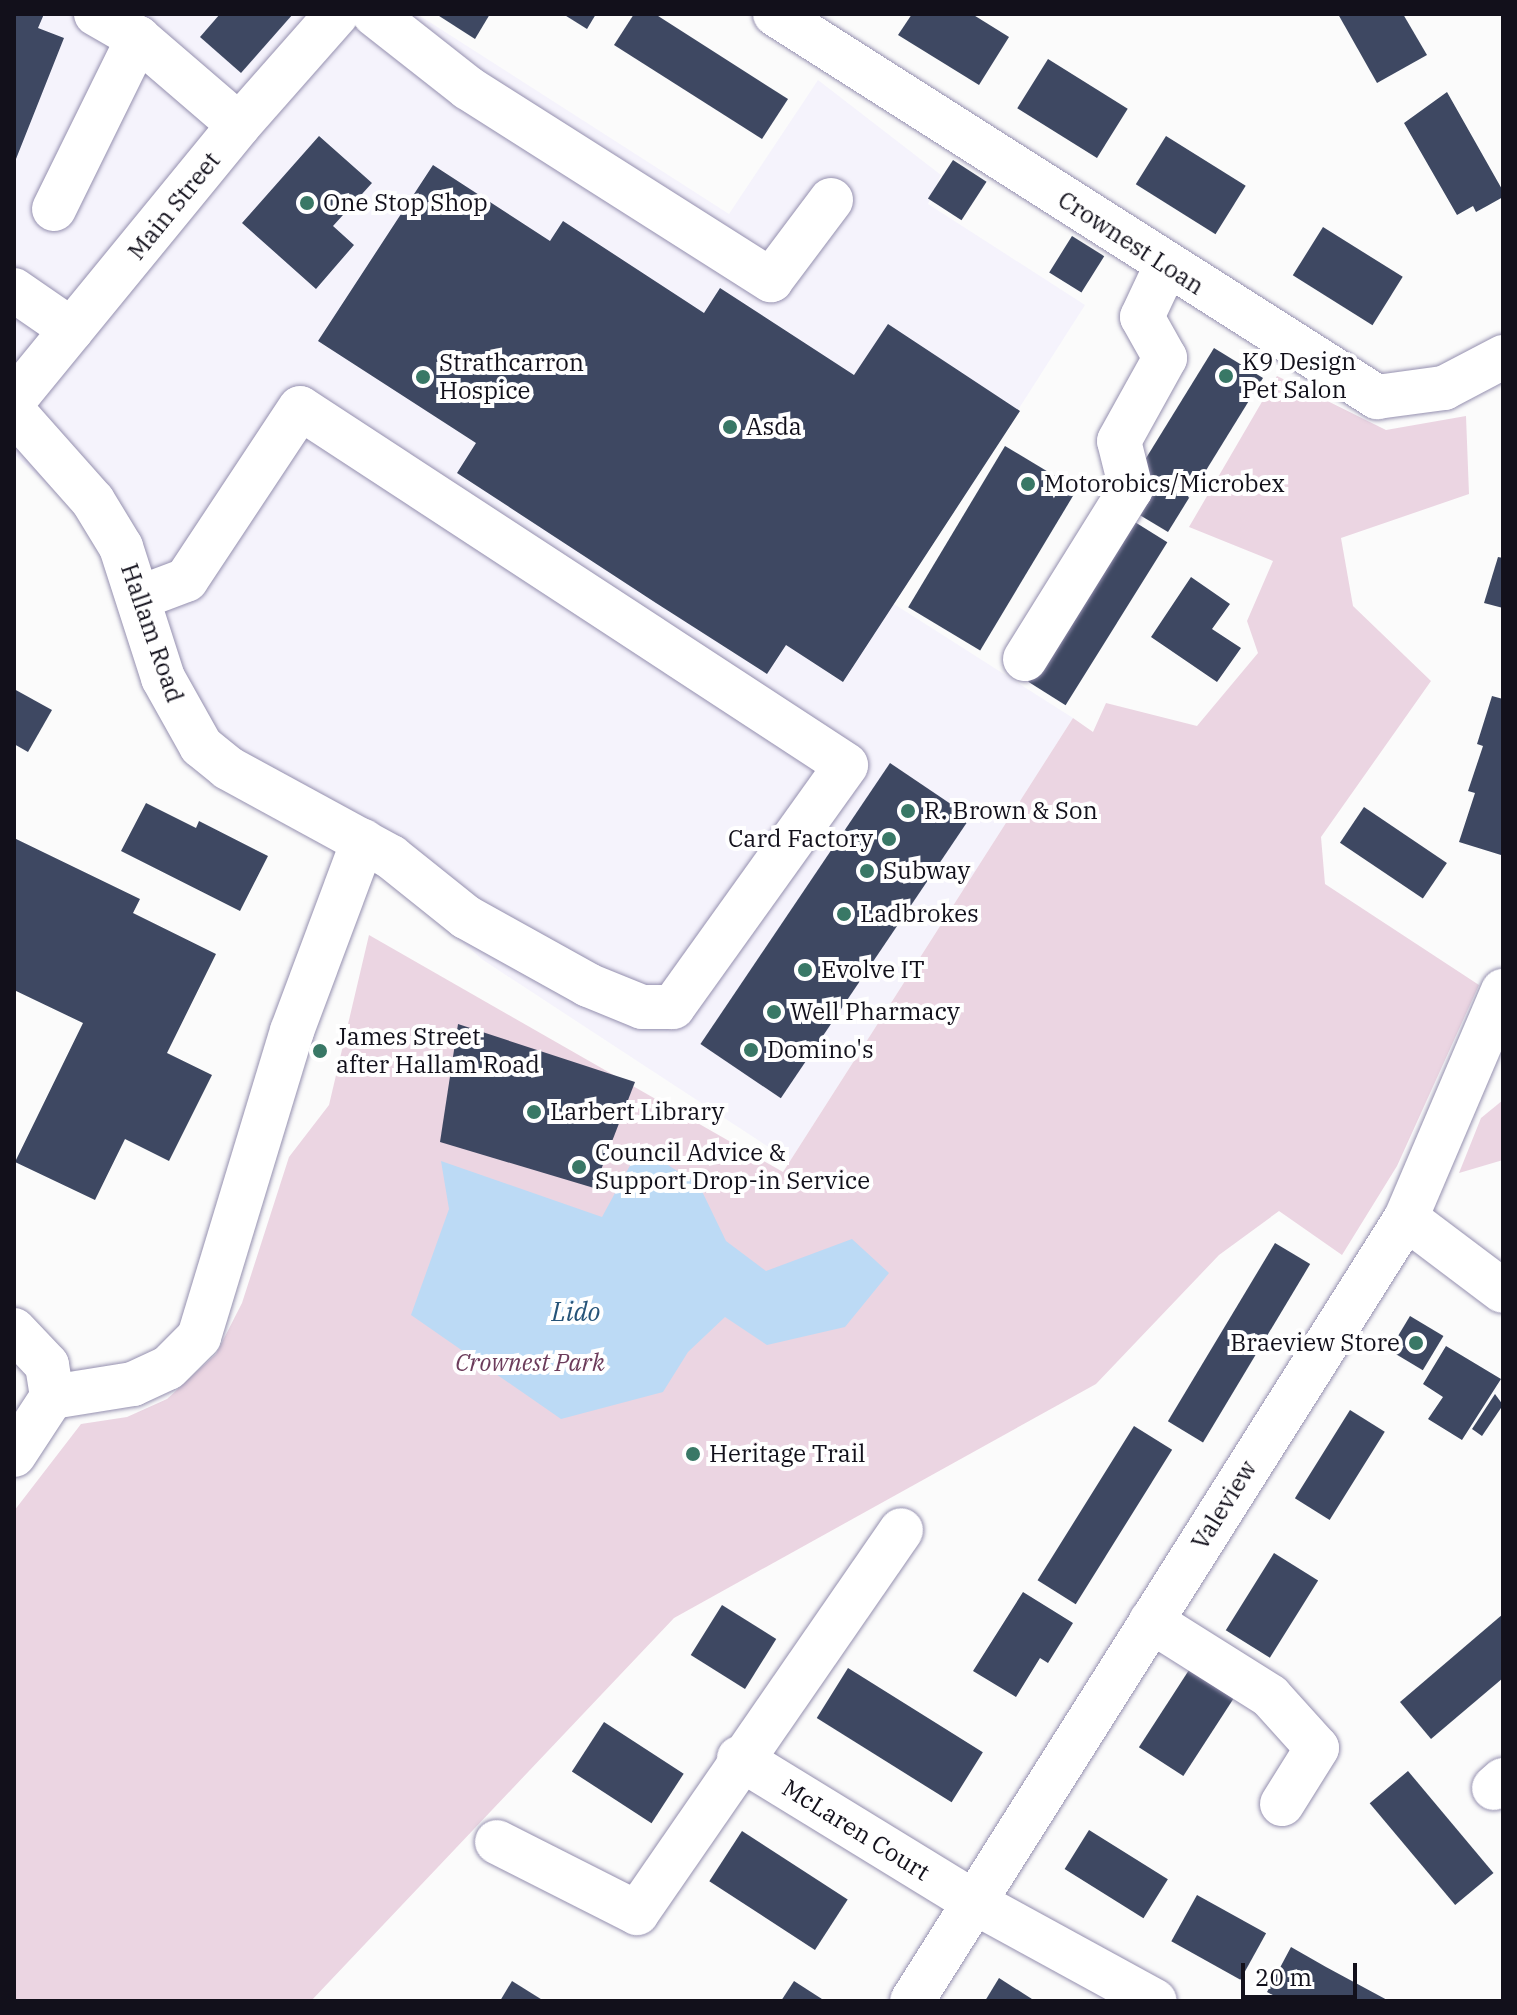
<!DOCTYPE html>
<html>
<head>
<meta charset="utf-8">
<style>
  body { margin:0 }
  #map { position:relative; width:1517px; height:2015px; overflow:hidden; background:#fbfbfb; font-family:"IBM Plex Serif",serif }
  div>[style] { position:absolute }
  .built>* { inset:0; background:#f5f3fc }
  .green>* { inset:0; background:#ebd5e2 }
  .water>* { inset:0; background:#bcdaf5 }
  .building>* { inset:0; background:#3e4862; transform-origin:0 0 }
  .roads { filter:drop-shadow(0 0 2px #9590af) drop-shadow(0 0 2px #9590af) }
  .minor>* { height:44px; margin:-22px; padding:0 22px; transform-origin:22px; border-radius:22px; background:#fff }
  .dots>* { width:22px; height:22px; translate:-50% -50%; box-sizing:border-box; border:4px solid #fff; border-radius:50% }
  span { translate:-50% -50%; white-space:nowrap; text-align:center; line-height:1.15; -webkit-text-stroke:8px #fff; paint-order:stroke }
  .poi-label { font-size:24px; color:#12101b }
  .left { translate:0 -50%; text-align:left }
  .right { translate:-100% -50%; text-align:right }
  .street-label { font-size:24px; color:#12101b }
  .park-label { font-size:24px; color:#6c3c5b; font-style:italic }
  .water-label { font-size:26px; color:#255378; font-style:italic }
  .frame { position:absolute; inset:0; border:16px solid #12101b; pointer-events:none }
  .scale { position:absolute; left:1241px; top:1963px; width:116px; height:36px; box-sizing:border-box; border:4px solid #12101b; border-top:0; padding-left:10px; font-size:24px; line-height:28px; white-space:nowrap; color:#12101b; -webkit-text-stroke:6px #fff; paint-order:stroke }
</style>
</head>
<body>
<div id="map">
  <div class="built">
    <i style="clip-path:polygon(14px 14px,417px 14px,729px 214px,818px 80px,941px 175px,928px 204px,1085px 305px,894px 604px,1073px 718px,790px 1161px,483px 960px,207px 721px,97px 530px,14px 454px)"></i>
  </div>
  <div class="green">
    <i style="clip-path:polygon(1277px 376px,1386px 430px,1466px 416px,1469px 494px,1341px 538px,1353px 606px,1431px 681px,1321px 837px,1325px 884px,1479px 985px,1397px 1166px,1342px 1255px,1279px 1211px,1219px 1255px,1096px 1384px,674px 1618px,311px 2001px,14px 2001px,14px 1511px,81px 1424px,127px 1417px,167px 1399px,216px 1354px,242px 1303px,289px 1157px,329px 1105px,369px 935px,783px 1172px,1073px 718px,1093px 732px,1106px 703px,1197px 726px,1258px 653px,1247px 621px,1273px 561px,1189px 527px)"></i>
    <i style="clip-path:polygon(1503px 1100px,1503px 1160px,1459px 1173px,1481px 1118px)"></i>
  </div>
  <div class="water">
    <i style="clip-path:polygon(640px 1147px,699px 1185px,726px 1241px,766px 1271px,852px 1239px,889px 1273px,845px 1327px,767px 1345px,725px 1317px,688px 1352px,663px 1392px,561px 1419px,411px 1315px,449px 1209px,441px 1161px,602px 1217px)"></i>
  </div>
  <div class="building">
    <i style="clip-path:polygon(14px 14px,44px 14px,38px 28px,64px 38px,14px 164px)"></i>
    <i style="clip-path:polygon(220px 14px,293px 14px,241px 73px,200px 37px)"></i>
    <i style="clip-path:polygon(436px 14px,490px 14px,475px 39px)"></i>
    <i style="clip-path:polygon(563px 14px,596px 14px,587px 29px)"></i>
    <i style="clip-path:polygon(634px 14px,655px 14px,788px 99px,762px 139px,614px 45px)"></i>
    <i style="clip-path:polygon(912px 14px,972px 14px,1009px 37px,979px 85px,898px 35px)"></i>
    <i style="clip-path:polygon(1338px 14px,1403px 14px,1427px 55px,1377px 83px)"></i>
    <i style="left:1048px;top:59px;width:94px;height:58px;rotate:32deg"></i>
    <i style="clip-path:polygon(1447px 92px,1503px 191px,1503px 197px,1487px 206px,1476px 212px,1473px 206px,1457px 215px,1404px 123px)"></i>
    <i style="clip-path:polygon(319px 136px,372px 183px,333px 226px,354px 245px,316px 289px,242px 223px)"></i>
    <i style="left:1166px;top:136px;width:94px;height:57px;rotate:32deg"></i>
    <i style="left:953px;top:160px;width:40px;height:46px;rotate:33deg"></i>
    <i style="clip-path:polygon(433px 165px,550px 241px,563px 221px,704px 313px,720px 288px,854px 375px,888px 324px,1020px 411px,843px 682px,786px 645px,767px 674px,656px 603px,457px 473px,476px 443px,318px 341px)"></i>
    <i style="left:1323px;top:227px;width:94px;height:57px;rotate:32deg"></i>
    <i style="left:1072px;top:236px;width:38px;height:43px;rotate:32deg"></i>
    <i style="clip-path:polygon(1214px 348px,1263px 378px,1168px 532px,1133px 511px,1135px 476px)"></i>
    <i style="left:1005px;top:446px;width:84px;height:188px;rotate:31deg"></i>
    <i style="left:1130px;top:519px;width:44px;height:192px;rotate:32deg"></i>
    <i style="clip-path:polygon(1498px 557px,1503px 558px,1503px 608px,1484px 603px)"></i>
    <i style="clip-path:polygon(1191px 577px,1230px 604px,1212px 629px,1241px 648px,1217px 682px,1151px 637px)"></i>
    <i style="clip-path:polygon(14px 689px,52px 710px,28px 752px,14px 744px)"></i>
    <i style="clip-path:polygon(1492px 696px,1503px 699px,1501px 855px,1459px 842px,1475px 793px,1468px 791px,1483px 746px,1477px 744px)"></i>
    <i style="left:890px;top:763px;width:97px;height:339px;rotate:34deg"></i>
    <i style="clip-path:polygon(146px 803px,196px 828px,199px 821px,268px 856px,240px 911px,121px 851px)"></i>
    <i style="left:1364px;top:807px;width:100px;height:43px;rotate:34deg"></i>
    <i style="clip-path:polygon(14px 838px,140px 899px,133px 913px,216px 954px,167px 1053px,212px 1075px,169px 1161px,125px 1139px,95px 1200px,15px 1162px,83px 1023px,14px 990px)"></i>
    <i style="clip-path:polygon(458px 1024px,635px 1082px,594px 1188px,440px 1142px)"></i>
    <i style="left:1275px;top:1243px;width:41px;height:208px;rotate:31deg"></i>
    <i style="left:1410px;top:1316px;width:39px;height:40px;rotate:31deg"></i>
    <i style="clip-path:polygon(1446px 1346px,1501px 1379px,1462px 1440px,1428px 1419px,1443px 1397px,1423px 1384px)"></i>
    <i style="clip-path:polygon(1495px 1394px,1503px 1405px,1482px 1436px,1472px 1429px)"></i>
    <i style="left:1350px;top:1410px;width:41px;height:104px;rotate:32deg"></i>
    <i style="left:1134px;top:1426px;width:45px;height:182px;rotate:32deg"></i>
    <i style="left:1274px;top:1553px;width:52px;height:91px;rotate:32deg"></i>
    <i style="clip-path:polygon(1023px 1592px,1073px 1623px,1048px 1663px,1040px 1658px,1016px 1697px,973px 1671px)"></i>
    <i style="left:722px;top:1605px;width:64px;height:59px;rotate:32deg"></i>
    <i style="clip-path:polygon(1503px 1614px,1503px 1678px,1431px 1739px,1400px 1702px)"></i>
    <i style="left:848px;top:1668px;width:159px;height:59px;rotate:32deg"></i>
    <i style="left:1189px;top:1670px;width:53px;height:92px;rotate:33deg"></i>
    <i style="left:604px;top:1722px;width:95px;height:59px;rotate:33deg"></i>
    <i style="left:1408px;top:1771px;width:133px;height:50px;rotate:50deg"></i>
    <i style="left:1089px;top:1830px;width:93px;height:46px;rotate:32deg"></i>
    <i style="left:742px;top:1831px;width:126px;height:60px;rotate:33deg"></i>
    <i style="left:1197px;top:1895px;width:79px;height:53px;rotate:29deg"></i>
    <i style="clip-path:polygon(1291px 1947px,1326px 1967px,1389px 2001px,1284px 2001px,1267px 1992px)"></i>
    <i style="clip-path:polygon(999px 1978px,1035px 2001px,985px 2001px)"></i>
    <i style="clip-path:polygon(512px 1981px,544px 2001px,500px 2001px)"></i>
    <i style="clip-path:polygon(794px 1981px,825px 2001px,781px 2001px)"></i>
  </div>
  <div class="roads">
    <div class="minor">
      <i style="left:96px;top:14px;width:48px;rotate:29.7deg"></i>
      <i style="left:138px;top:38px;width:133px;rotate:40.7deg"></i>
      <i style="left:374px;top:14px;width:120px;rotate:38.2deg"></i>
      <i style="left:468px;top:88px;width:359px;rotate:32.4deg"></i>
      <i style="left:771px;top:280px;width:100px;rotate:-53.1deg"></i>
      <i style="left:775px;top:14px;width:714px;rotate:32.47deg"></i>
      <i style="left:1377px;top:397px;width:68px;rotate:-7.7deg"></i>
      <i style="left:1444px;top:388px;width:67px;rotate:-27.7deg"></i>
      <i style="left:54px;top:209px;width:191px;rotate:-63.8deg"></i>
      <i style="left:14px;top:290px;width:70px;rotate:34.6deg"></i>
      <i style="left:14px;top:400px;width:355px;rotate:-50.7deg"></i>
      <i style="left:239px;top:125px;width:148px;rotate:-48.6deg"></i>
      <i style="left:14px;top:412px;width:119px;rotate:48.4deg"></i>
      <i style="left:93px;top:501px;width:54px;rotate:58.7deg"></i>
      <i style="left:121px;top:547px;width:138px;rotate:72.2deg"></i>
      <i style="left:163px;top:678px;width:78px;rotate:60.8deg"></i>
      <i style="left:201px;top:746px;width:35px;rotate:39deg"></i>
      <i style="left:228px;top:768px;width:186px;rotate:28.6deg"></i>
      <i style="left:391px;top:857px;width:96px;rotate:38.7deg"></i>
      <i style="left:466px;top:917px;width:140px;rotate:29.1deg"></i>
      <i style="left:588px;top:985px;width:58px;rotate:22.2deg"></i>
      <i style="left:642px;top:1007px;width:31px"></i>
      <i style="left:673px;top:1007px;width:297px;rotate:-54.4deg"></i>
      <i style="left:846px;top:765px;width:652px;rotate:-146.82deg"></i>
      <i style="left:300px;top:408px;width:206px;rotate:123.5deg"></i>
      <i style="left:186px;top:580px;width:48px;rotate:159.3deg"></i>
      <i style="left:1025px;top:659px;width:200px;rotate:-58.1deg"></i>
      <i style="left:1131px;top:489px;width:49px;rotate:-104deg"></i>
      <i style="left:1119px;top:441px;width:95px;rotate:-61deg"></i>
      <i style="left:1165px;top:358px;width:47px;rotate:-119.3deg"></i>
      <i style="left:1142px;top:317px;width:56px;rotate:-64.8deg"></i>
      <i style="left:1406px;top:1218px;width:121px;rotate:37deg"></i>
      <i style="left:14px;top:1330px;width:48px;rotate:46.7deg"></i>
      <i style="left:47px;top:1365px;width:32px;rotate:81deg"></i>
      <i style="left:52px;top:1397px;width:82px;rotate:-9.1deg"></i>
      <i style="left:133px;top:1384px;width:38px;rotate:-25deg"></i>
      <i style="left:168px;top:1368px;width:44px;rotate:-45deg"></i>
      <i style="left:199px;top:1337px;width:320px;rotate:-73.1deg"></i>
      <i style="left:292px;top:1031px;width:203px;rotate:-69.5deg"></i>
      <i style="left:14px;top:1455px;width:69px;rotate:-56.8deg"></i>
      <i style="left:1151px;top:1621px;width:141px;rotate:32.2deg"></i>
      <i style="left:1270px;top:1696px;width:70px;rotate:47.9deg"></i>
      <i style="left:1317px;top:1748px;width:66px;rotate:122deg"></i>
      <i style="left:739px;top:1758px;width:276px;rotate:31.5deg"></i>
      <i style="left:974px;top:1902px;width:206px;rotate:28.7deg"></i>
      <i style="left:1494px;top:1788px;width:12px;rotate:-42deg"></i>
      <i style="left:497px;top:1842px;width:157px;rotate:26.9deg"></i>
      <i style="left:637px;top:1913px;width:465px;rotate:-55.4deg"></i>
      <i style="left:912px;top:2001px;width:926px;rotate:-57.75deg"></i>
      <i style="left:1406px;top:1218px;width:247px;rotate:-66.9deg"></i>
    </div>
  </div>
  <div class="dots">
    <i style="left:307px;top:203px;background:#397866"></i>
    <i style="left:1226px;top:376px;background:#397866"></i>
    <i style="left:423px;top:377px;background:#397866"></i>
    <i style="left:730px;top:427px;background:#397866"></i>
    <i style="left:1028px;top:484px;background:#397866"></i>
    <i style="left:908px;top:811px;background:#397866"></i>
    <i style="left:889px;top:839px;background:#397866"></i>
    <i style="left:867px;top:871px;background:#397866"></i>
    <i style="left:844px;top:914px;background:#397866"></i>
    <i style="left:805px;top:970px;background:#397866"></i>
    <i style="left:774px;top:1012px;background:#397866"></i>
    <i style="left:751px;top:1050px;background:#397866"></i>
    <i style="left:320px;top:1051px;background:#397866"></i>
    <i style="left:534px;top:1112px;background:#397866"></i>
    <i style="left:579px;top:1167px;background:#397866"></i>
    <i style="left:1416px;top:1343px;background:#397866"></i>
    <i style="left:693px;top:1454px;background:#397866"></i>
  </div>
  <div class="poi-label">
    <span class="left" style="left:323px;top:203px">One Stop Shop</span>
    <span class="left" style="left:1242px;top:376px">K9 Design<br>Pet Salon</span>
    <span class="left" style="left:439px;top:377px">Strathcarron<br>Hospice</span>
    <span class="left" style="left:746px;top:427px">Asda</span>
    <span class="left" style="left:1044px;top:484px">Motorobics/Microbex</span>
    <span class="left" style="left:924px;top:811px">R. Brown &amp; Son</span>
    <span class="right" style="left:873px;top:839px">Card Factory</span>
    <span class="left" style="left:883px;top:871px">Subway</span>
    <span class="left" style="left:860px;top:914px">Ladbrokes</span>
    <span class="left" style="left:821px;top:970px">Evolve IT</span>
    <span class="left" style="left:790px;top:1012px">Well Pharmacy</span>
    <span class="left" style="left:336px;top:1051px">James Street<br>after Hallam Road</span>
    <span class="left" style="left:767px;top:1050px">Domino's</span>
    <span class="left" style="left:550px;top:1112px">Larbert Library</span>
    <span class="left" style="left:595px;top:1167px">Council Advice &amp;<br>Support Drop-in Service</span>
    <span class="right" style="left:1400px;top:1343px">Braeview Store</span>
    <span class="left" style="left:709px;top:1454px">Heritage Trail</span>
  </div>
  <div class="street-label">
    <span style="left:174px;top:206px;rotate:-51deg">Main Street</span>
    <span style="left:1131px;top:243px;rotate:33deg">Crownest Loan</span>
    <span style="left:152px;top:633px;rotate:71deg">Hallam Road</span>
    <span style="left:1224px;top:1505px;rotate:-58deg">Valeview</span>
    <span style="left:856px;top:1830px;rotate:32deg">McLaren Court</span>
  </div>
  <div class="park-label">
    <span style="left:530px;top:1363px">Crownest Park</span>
  </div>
  <div class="water-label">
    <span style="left:576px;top:1312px">Lido</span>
  </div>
  <div class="frame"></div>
  <div class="scale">20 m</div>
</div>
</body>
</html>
